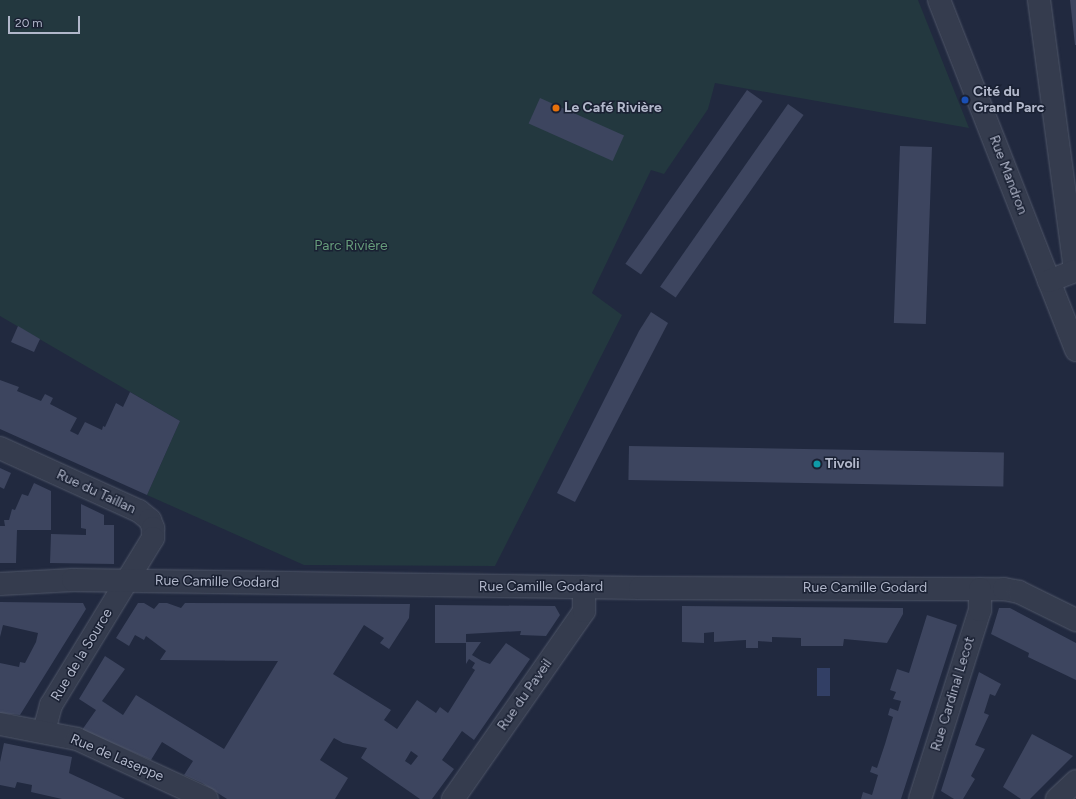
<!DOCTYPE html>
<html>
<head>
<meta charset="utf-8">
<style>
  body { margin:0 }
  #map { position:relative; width:1076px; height:799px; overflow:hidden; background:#21293f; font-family:Figtree,sans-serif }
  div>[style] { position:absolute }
  .green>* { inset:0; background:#23383f }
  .water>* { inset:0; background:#323f65; transform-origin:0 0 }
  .building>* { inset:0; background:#3d455f; transform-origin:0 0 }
  .roads { filter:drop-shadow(0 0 1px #505769) drop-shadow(0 0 1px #505769) }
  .minor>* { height:22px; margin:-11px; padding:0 11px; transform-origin:11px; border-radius:11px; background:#353c4e }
  .dots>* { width:11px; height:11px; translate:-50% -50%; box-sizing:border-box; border:2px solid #1a2133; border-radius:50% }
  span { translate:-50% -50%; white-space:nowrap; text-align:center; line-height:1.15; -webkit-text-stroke:3px #1a2133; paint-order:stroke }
  .poi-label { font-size:14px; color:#b1b7ca; font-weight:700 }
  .left { translate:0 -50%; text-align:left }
  .street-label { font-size:14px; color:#b1b7ca }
  .park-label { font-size:14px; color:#669d7b }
  .scale { position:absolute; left:8px; top:16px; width:72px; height:18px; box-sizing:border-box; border:2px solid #b1b7ca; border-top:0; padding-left:5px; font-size:12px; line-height:14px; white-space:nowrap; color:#b1b7ca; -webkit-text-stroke:3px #1a2133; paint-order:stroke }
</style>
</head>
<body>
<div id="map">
  <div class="green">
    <i style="clip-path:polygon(0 0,918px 0,969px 128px,715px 83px,708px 109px,664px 174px,651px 170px,592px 293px,622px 315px,495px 566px,304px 565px,147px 495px,180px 421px,0 316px)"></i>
  </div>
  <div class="water">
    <i style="left:817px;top:668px;width:13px;height:28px"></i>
  </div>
  <div class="building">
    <i style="clip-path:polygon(1070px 0,1076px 0,1076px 45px,1075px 45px)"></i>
    <i style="left:747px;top:90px;width:19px;height:212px;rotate:35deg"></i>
    <i style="left:540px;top:98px;width:92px;height:28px;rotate:24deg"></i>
    <i style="left:788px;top:104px;width:19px;height:223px;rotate:35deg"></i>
    <i style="left:900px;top:146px;width:32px;height:177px;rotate:2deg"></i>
    <i style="clip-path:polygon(651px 312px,668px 323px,575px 502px,557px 493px,639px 331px)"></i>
    <i style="clip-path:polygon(18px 326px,40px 339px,34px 352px,11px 342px)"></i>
    <i style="clip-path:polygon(0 380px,19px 387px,17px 391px,41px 401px,45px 394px,53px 398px,50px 404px,77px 418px,70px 431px,78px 435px,85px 422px,102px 430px,103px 426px,105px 427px,116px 403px,123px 407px,130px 392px,180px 421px,147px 495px,0 429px)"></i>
    <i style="left:629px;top:446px;width:375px;height:34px;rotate:1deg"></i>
    <i style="clip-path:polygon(0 468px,11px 473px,4px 489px,0 487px)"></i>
    <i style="clip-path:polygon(34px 483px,51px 491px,51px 530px,17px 530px,16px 563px,0 563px,0 526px,5px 526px,4px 520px,9px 520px,12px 509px,15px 510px,22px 494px,28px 496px)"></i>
    <i style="clip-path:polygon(81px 504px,104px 515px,104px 525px,114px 525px,114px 564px,50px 563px,51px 534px,86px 535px,86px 529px,81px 528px)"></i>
    <i style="clip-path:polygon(0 602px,83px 603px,86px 609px,20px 715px,0 713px,0 663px,19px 667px,20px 662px,25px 663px,36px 642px,38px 633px,3px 625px,0 637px)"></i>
    <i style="clip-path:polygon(evenodd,138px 603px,144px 603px,154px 609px,159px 603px,167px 603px,181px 608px,185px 603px,410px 604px,409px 618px,389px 649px,380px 643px,384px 638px,364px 625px,333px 674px,391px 710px,384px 720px,397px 729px,417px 700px,436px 713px,440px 707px,448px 713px,475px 670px,472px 668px,475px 663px,469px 659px,466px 664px,466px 643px,435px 643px,435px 605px,555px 606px,560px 615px,546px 636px,520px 635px,521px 631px,466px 634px,466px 642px,481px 642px,472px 655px,482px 661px,490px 664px,506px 643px,530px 659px,474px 740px,462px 731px,442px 760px,454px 769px,432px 799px,420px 799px,361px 758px,367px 748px,343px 743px,334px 738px,320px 760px,348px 778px,335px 799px,227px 799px,202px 783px,184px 775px,193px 761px,162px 742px,151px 760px,82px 730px,96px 710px,79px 699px,105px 656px,125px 669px,102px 701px,123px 715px,136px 695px,224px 749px,278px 661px,160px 660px,166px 651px,146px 636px,144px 640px,135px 635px,129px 646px,116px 638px,138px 603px,411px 751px,418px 756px,411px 765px,405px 761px,411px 751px)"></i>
    <i style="clip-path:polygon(682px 606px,903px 608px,903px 614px,887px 643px,844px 639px,843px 646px,801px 646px,801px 638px,772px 637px,772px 642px,758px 641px,758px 648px,746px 648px,746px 640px,714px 642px,714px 632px,704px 633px,704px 643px,682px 642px)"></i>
    <i style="clip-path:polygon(999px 608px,1010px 608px,1076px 643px,1076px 680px,1028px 657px,1029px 653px,991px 634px)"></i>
    <i style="clip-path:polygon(927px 615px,957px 625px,901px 799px,861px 799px,863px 792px,872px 795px,878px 775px,870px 772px,872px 766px,877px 768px,885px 744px,893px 717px,888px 715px,890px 708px,898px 711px,901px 701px,893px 699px,896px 692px,890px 690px,897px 669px,909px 673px)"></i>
    <i style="clip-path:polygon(979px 672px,1001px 684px,995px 696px,990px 694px,984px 713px,989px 715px,975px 745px,985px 749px,971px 776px,975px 779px,963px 799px,954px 799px,941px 791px)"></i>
    <i style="clip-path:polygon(1032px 734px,1073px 756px,1030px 799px,1021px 799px,1003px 787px)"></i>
    <i style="clip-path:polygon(4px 743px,72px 757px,69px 773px,125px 799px,62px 799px,31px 792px,32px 785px,17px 782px,15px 788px,0 785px,0 762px)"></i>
  </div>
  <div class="roads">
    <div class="minor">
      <i style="left:939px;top:0;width:376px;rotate:68.6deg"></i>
      <i style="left:1039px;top:0;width:273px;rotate:82.4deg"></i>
      <i style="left:1075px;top:271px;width:28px;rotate:159deg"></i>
      <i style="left:0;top:448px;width:153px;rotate:24.4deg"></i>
      <i style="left:139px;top:511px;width:14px;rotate:39deg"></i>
      <i style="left:150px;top:520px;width:9px;rotate:69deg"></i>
      <i style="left:153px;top:528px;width:10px;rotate:90deg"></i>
      <i style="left:153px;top:538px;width:196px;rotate:121.4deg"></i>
      <i style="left:51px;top:705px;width:28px;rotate:105deg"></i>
      <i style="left:0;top:584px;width:73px;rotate:-3.1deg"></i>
      <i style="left:73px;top:580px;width:567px;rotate:0.81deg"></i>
      <i style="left:640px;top:588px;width:364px;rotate:0.2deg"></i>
      <i style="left:1004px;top:589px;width:15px;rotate:11deg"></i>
      <i style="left:1019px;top:592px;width:64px;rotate:26.2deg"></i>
      <i style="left:0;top:724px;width:78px;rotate:11deg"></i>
      <i style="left:77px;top:739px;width:143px;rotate:24.8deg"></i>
      <i style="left:453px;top:799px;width:229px;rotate:-55.1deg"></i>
      <i style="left:584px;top:611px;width:24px;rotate:-90deg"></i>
      <i style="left:920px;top:799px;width:198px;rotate:-72.4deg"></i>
      <i style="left:980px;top:610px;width:21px;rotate:-90deg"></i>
      <i style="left:1057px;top:799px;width:26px;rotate:-43deg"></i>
    </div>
  </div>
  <div class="dots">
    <i style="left:965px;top:100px;background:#1a4fb4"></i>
    <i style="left:556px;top:108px;background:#e8710a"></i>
    <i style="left:817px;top:464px;background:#0f9aa8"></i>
  </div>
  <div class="poi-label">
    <span class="left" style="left:973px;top:100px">Cité du<br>Grand Parc</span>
    <span class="left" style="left:564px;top:108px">Le Café Rivière</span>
    <span class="left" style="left:825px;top:464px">Tivoli</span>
  </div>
  <div class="street-label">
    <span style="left:1008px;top:175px;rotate:69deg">Rue Mandron</span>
    <span style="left:96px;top:492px;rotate:25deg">Rue du Taillan</span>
    <span style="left:217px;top:582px;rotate:1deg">Rue Camille Godard</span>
    <span style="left:541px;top:587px">Rue Camille Godard</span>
    <span style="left:865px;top:588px">Rue Camille Godard</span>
    <span style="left:82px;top:655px;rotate:-59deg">Rue de la Source</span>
    <span style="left:953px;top:694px;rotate:-73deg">Rue Cardinal Lecot</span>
    <span style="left:525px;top:695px;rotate:-55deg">Rue du Paveil</span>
    <span style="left:117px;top:758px;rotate:23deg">Rue de Laseppe</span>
  </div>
  <div class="park-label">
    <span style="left:351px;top:246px">Parc Rivière</span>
  </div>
  <div class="scale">20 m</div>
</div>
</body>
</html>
